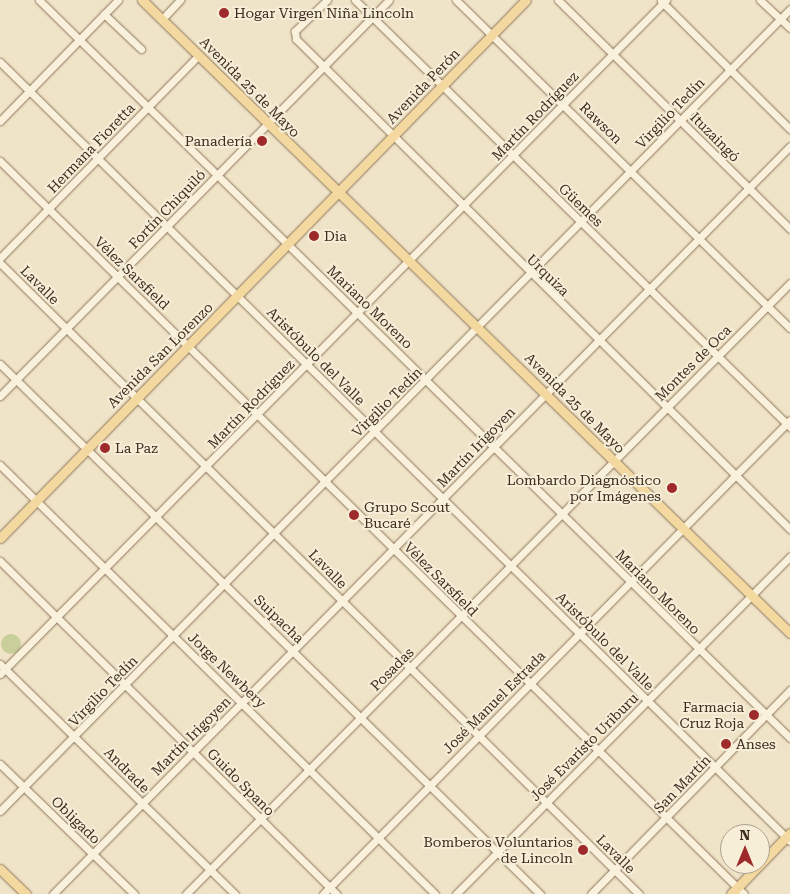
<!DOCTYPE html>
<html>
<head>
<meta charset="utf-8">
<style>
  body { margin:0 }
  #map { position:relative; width:790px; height:894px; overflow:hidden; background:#f0e4c8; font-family:"Roboto Serif",serif }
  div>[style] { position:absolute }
  .green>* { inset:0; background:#c9cf9b }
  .round { border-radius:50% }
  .roads { filter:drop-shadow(0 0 1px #8d765c) drop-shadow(0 0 1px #8d765c) }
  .minor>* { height:7px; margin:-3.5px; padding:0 3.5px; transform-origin:3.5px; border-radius:3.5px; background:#faf1dc }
  .major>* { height:9px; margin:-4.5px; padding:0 4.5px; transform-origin:4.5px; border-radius:4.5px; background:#f3d9a0 }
  .dots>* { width:14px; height:14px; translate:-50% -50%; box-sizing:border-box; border:2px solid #f7eed8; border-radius:50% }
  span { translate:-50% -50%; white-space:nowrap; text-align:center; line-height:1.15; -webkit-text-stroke:4px #f7eed8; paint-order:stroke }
  .poi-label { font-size:14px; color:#3d2e20 }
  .left { translate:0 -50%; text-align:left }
  .right { translate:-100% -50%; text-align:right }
  .street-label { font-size:14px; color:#3d2e20 }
  .north { position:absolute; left:720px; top:824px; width:50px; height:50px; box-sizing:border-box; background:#f7eed8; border:1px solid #ada18e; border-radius:50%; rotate:0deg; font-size:14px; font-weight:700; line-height:20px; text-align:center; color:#3d2e20 }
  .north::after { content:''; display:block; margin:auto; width:18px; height:22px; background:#9e2a2b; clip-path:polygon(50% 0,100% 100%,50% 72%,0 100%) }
</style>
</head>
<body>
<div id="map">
  <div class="green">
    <i class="round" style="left:1px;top:634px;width:20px;height:20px"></i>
  </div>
  <div class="roads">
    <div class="minor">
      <i style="left:39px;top:0;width:1053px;rotate:44.5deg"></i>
      <i style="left:327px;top:0;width:45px;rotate:135.9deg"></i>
      <i style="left:295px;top:31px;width:8px;rotate:83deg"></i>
      <i style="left:296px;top:39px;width:696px;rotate:44.77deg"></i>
      <i style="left:355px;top:0;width:610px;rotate:44.47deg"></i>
      <i style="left:456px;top:0;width:468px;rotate:44.5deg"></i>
      <i style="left:558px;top:0;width:326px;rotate:44.6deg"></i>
      <i style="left:760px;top:0;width:41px;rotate:43deg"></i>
      <i style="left:661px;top:1px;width:182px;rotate:44.8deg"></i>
      <i style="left:104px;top:14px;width:51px;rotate:43.4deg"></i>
      <i style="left:166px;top:15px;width:21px;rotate:-47deg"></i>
      <i style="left:0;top:62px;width:1109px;rotate:44.6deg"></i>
      <i style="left:271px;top:120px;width:168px;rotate:-45.5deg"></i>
      <i style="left:0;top:121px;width:169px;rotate:-45.7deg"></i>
      <i style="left:0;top:161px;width:1044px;rotate:44.57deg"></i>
      <i style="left:0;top:258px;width:284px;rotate:-45.6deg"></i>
      <i style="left:0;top:263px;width:898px;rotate:44.64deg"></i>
      <i style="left:0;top:364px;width:757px;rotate:44.46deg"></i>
      <i style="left:0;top:396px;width:381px;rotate:-45.5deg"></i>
      <i style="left:0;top:465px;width:611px;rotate:44.6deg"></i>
      <i style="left:0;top:561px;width:474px;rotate:44.7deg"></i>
      <i style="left:0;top:664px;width:329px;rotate:44.4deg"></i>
      <i style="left:0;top:674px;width:948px;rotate:-45.34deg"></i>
      <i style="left:0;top:764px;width:187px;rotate:44.1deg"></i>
      <i style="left:0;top:811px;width:1126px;rotate:-45.43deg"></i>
      <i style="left:53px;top:894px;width:1050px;rotate:-45.42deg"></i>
      <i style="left:186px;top:894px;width:859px;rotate:-45.33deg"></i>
      <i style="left:323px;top:894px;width:665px;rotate:-45.43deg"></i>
      <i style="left:456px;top:894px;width:475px;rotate:-45.3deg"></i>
      <i style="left:591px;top:894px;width:285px;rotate:-45.7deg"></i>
    </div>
    <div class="major">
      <i style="left:142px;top:0;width:906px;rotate:44.33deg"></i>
      <i style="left:0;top:538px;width:752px;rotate:-45.65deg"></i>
      <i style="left:760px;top:864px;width:43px;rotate:-45.9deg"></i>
      <i style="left:0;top:869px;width:36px;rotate:44deg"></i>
      <i style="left:731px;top:894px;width:42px;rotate:-46deg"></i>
    </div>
  </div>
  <div class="dots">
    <i style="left:224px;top:13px;background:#9e2a2b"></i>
    <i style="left:262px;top:141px;background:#9e2a2b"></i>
    <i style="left:314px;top:236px;background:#9e2a2b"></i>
    <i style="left:105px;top:448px;background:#9e2a2b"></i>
    <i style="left:672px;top:488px;background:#9e2a2b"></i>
    <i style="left:354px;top:515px;background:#9e2a2b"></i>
    <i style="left:754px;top:715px;background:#9e2a2b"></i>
    <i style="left:726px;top:744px;background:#9e2a2b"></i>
    <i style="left:583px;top:850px;background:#9e2a2b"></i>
  </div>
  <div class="poi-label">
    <span class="left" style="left:234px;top:13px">Hogar Virgen Niña Lincoln</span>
    <span class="right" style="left:252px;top:141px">Panadería</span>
    <span class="left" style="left:324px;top:236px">Dia</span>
    <span class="left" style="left:115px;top:448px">La Paz</span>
    <span class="right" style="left:661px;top:488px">Lombardo Diagnóstico<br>por Imágenes</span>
    <span class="left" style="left:364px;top:515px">Grupo Scout<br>Bucaré</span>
    <span class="right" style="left:744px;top:715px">Farmacia<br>Cruz Roja</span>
    <span class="left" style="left:736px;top:744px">Anses</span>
    <span class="right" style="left:573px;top:850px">Bomberos Voluntarios<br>de Lincoln</span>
  </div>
  <div class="street-label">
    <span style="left:423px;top:86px;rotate:-46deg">Avenida Perón</span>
    <span style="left:250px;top:87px;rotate:45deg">Avenida 25 de Mayo</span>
    <span style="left:670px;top:113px;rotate:-46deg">Virgilio Tedín</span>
    <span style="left:535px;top:116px;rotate:-46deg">Martín Rodríguez</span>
    <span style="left:601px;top:123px;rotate:44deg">Rawson</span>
    <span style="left:715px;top:137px;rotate:45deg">Ituzaingó</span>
    <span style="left:91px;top:148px;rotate:-46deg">Hermana Fioretta</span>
    <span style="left:581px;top:205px;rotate:44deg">Güemes</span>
    <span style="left:167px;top:209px;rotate:-46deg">Fortín Chiquiló</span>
    <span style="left:132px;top:273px;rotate:44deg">Vélez Sarsfield</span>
    <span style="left:548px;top:275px;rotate:44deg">Urquiza</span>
    <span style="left:40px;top:285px;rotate:45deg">Lavalle</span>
    <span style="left:370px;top:307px;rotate:44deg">Mariano Moreno</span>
    <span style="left:160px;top:355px;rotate:-45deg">Avenida San Lorenzo</span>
    <span style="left:316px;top:356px;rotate:45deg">Aristóbulo del Valle</span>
    <span style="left:693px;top:363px;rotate:-45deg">Montes de Oca</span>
    <span style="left:387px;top:402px;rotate:-45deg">Virgilio Tedín</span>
    <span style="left:575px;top:403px;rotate:45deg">Avenida 25 de Mayo</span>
    <span style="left:251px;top:404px;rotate:-46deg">Martín Rodríguez</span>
    <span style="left:476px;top:447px;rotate:-46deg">Martín Irigoyen</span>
    <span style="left:328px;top:569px;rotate:46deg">Lavalle</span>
    <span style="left:441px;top:579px;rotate:45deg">Vélez Sarsfield</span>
    <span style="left:658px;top:592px;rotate:45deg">Mariano Moreno</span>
    <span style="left:279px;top:619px;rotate:44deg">Suipacha</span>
    <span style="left:605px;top:641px;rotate:45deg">Aristóbulo del Valle</span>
    <span style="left:392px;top:669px;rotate:-45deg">Posadas</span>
    <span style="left:227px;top:670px;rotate:44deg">Jorge Newbery</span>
    <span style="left:103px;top:691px;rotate:-46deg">Virgilio Tedín</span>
    <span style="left:494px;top:702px;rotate:-45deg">José Manuel Estrada</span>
    <span style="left:191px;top:736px;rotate:-45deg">Martín Irigoyen</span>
    <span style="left:584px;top:747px;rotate:-45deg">José Evaristo Uriburu</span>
    <span style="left:127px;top:770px;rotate:45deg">Andrade</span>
    <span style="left:241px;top:782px;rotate:45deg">Guido Spano</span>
    <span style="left:682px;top:784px;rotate:-46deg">San Martín</span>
    <span style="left:76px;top:820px;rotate:44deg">Obligado</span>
    <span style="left:616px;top:854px;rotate:45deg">Lavalle</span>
  </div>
  <div class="north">N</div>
</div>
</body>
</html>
